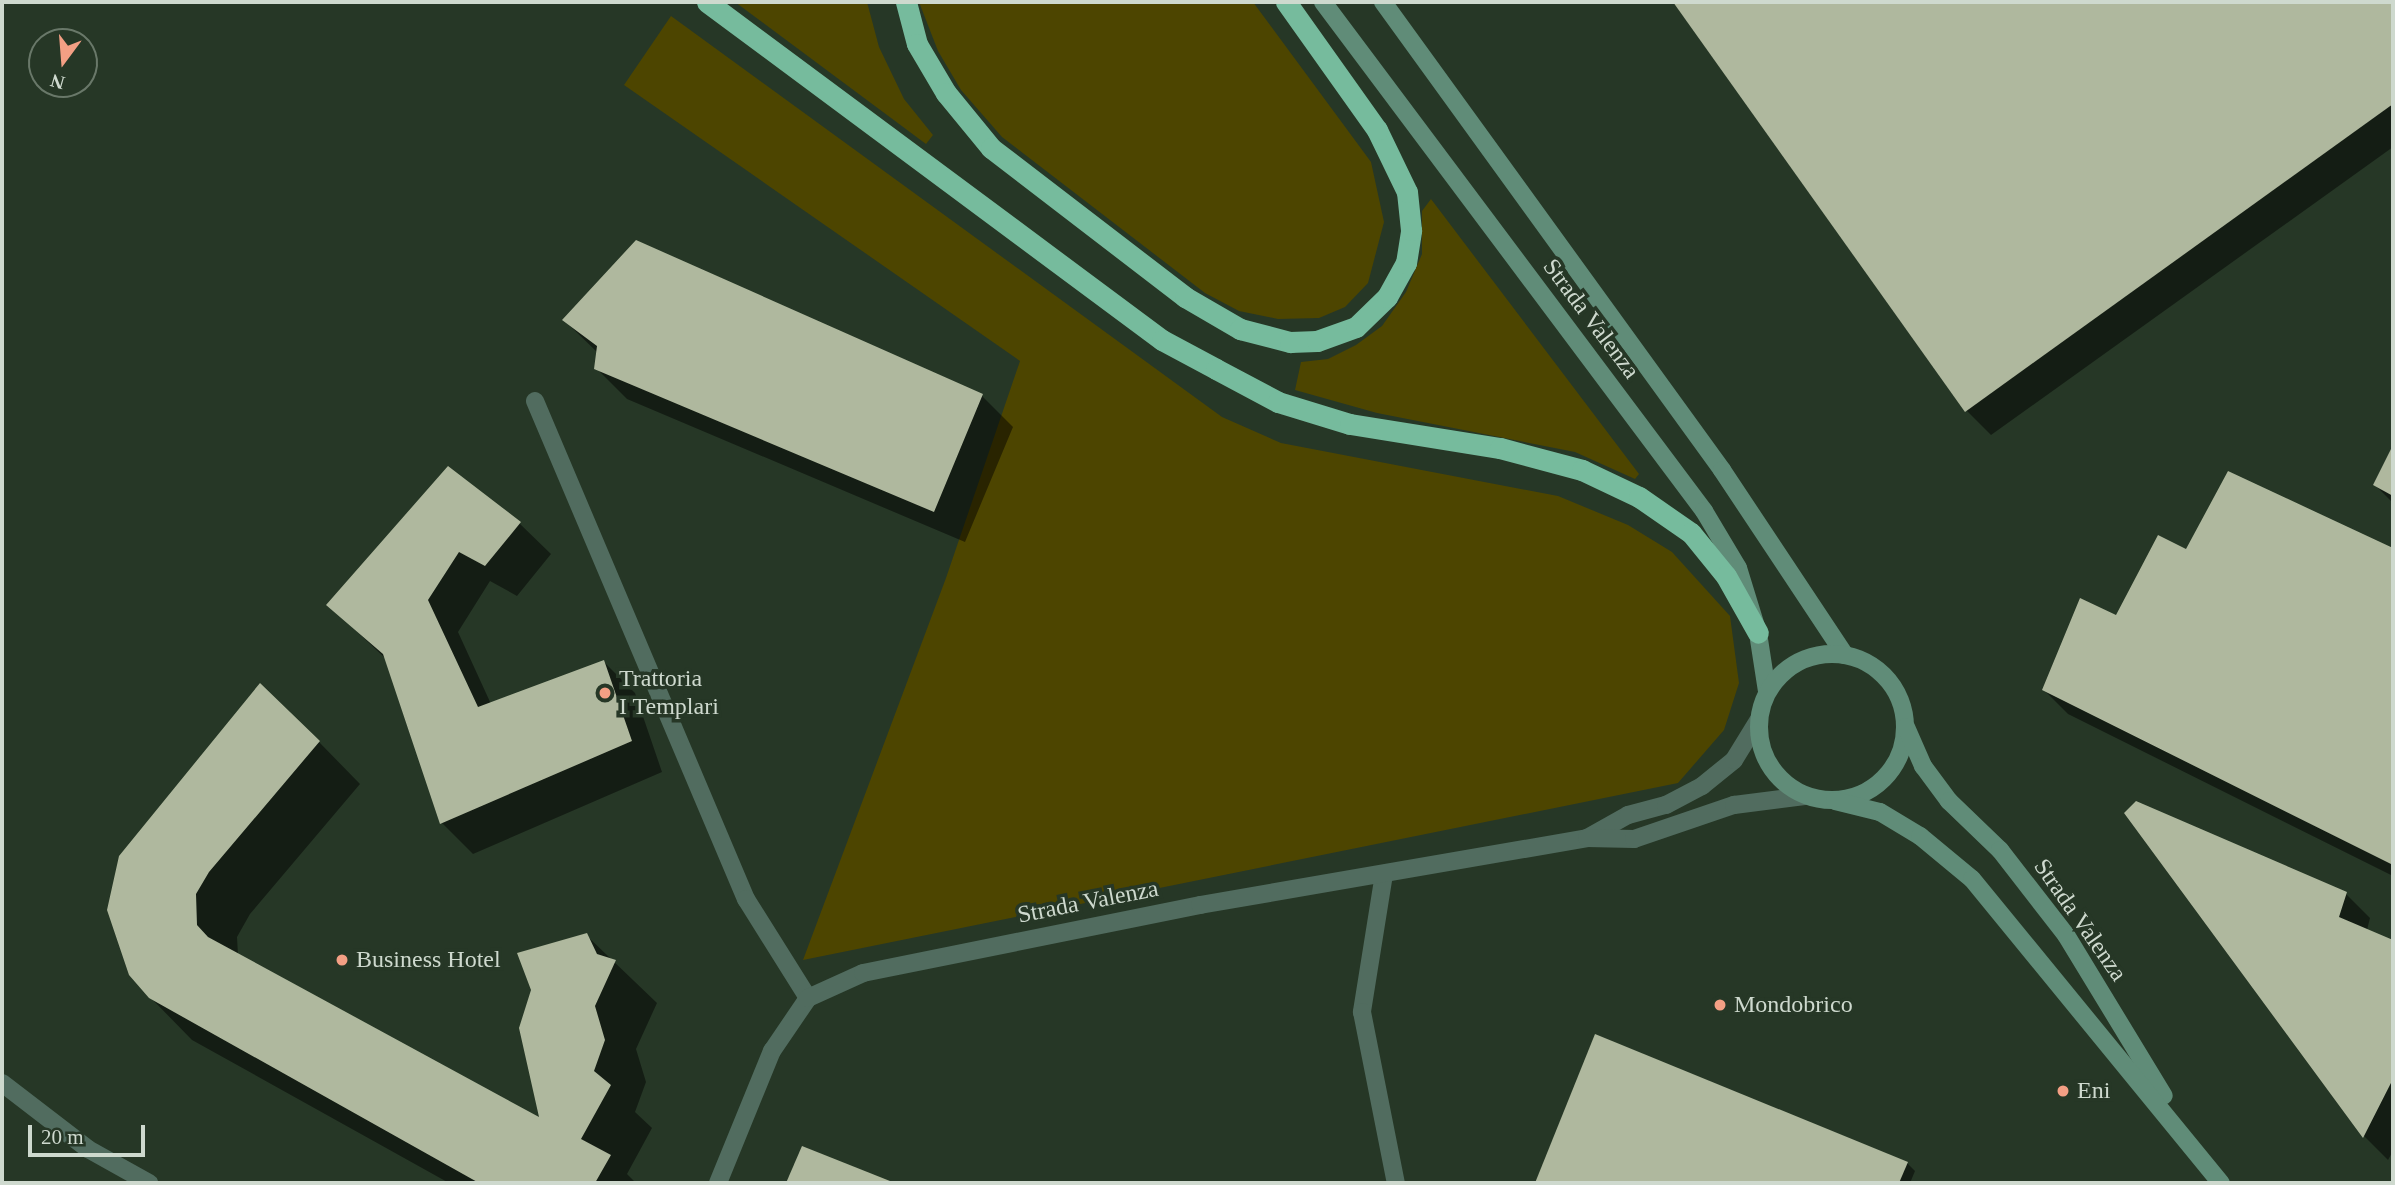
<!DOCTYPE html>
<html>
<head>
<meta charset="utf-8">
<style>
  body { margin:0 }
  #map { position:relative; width:2395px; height:1185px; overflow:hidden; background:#263726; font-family:Georgia,serif }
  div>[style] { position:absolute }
  .green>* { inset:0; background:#4d4500 }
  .shadow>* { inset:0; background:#0007 }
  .building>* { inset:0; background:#afb89e }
  .street>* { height:18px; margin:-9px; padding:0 9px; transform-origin:9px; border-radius:9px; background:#516c5f }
  .secondary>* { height:18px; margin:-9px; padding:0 9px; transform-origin:9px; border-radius:9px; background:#608c78 }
  .secondary>.ring { margin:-9px; padding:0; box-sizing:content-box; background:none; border:18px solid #608c78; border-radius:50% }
  .highway>* { height:21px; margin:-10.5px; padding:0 10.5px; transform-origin:10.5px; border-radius:10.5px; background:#76bb9d }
  .dots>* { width:19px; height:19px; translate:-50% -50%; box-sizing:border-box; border:4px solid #263726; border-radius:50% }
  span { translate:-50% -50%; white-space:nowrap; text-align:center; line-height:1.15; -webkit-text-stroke:7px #263726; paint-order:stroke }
  .street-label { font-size:24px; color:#ced9ce }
  .poi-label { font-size:24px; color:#ced9ce }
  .left { translate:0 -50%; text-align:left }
  .frame { position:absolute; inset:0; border:4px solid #ced9ce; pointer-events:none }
  .north { position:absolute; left:28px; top:28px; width:70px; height:70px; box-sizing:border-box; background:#263726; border:2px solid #697869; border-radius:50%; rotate:196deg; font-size:19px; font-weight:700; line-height:28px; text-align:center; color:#ced9ce }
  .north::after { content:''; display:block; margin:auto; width:24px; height:32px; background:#f39f84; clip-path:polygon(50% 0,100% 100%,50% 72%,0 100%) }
  .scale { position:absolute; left:28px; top:1125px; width:117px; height:32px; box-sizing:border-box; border:4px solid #ced9ce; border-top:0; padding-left:9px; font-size:21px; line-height:24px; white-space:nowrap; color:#ced9ce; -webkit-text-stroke:5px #263726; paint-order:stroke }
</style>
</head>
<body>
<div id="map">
  <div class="green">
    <i style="clip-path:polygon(735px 2px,867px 2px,879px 47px,904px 99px,933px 135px,926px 144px)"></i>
    <i style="clip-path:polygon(919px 2px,1253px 2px,1371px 162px,1384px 222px,1368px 283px,1345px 307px,1319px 318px,1278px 319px,1239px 311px,1205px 293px,1002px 137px,961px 90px,938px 51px)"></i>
    <i style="clip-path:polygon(671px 16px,1222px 417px,1281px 443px,1558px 496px,1628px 525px,1672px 552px,1730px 616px,1739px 683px,1724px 730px,1678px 783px,803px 960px,946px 578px,1020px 361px,624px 85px)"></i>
    <i style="clip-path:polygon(1431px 199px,1639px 474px,1635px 479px,1575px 452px,1377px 413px,1295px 390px,1301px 362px,1328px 359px,1356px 345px,1382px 326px,1406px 292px,1422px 254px,1422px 211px)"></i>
  </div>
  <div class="shadow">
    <i style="clip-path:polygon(1675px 2px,2393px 2px,2393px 147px,1991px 435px,1966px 410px)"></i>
    <i style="clip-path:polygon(564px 320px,982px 396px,1013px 427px,965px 542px,627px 399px,596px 368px,598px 353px)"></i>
    <i style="clip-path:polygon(2393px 449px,2393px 503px,2375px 485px)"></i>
    <i style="clip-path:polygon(2229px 474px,2393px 550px,2393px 876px,2068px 714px,2044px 690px,2187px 551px)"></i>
    <i style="clip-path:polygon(519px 523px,551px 554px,517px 596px,490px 581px,458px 632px,491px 704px,604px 662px,635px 693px,662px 772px,473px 854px,442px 823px,386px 659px,329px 605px)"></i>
    <i style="clip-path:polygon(319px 742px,360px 784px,250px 914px,237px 937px,238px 955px,541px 1120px,586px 935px,657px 1003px,636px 1049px,646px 1082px,635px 1112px,652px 1128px,627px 1174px,636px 1183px,449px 1183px,192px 1040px,150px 997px,108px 909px)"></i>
    <i style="clip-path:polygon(2126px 814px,2346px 894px,2370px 918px,2367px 930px,2393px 942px,2393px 1151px,2388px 1160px,2365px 1137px)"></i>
    <i style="clip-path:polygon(1596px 1037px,1907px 1163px,1915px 1171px,1910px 1183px,1537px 1183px)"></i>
    <i style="clip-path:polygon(803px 1148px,891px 1183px,788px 1183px)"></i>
  </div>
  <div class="building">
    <i style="clip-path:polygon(1673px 2px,2393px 2px,2393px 104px,1965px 412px)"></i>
    <i style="clip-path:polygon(636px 240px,983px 394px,934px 512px,594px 369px,597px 346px,562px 320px)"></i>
    <i style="clip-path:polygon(2393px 445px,2393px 496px,2373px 485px)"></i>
    <i style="clip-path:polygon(448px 466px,521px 522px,485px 566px,459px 552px,428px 600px,478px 707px,604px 660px,632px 741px,440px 824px,383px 654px,326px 605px)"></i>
    <i style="clip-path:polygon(2228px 471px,2393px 548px,2393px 865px,2042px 690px,2080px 598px,2116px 615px,2158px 535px,2186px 549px)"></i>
    <i style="clip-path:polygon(260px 683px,320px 741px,209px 872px,196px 894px,197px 925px,208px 937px,539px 1117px,519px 1028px,531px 990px,517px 953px,587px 933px,597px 954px,616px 960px,595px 1006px,605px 1040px,594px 1071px,611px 1085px,581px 1139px,611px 1155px,595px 1183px,479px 1183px,149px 998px,129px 975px,107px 910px,119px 856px)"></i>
    <i style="clip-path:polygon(2136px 801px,2347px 892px,2339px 917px,2393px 940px,2393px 1079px,2363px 1138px,2124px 813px)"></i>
    <i style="clip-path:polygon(1595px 1034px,1908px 1162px,1899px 1183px,1535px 1183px)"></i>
    <i style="clip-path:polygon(802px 1146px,895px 1183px,786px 1183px)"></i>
  </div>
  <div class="street">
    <i style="left:535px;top:401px;width:541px;rotate:67.04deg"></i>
    <i style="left:746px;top:899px;width:117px;rotate:57.9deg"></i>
    <i style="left:1587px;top:838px;width:47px;rotate:-29.3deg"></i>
    <i style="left:1628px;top:815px;width:39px;rotate:-15deg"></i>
    <i style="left:1666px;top:805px;width:41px;rotate:-27.8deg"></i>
    <i style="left:1702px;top:786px;width:41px;rotate:-39.1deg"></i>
    <i style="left:1734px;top:760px;width:46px;rotate:-58.4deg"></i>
    <i style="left:1384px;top:874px;width:140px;rotate:99.1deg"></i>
    <i style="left:1362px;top:1012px;width:174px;rotate:78.8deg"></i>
    <i style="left:2px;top:1083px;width:108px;rotate:37.5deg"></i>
    <i style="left:88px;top:1149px;width:70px;rotate:29.1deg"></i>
    <i style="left:718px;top:1183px;width:143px;rotate:-67.8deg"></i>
    <i style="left:772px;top:1051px;width:64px;rotate:-55.8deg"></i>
    <i style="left:808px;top:998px;width:60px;rotate:-24.4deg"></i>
    <i style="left:863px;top:973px;width:344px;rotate:-11.4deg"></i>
    <i style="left:1200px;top:905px;width:393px;rotate:-9.8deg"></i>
    <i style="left:1587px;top:838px;width:47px;rotate:1.2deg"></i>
    <i style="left:1634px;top:839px;width:106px;rotate:-18.8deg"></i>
    <i style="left:1734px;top:805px;width:71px;rotate:-7.3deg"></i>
  </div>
  <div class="secondary">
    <i style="left:1323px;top:2px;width:636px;rotate:53.18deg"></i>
    <i style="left:1704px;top:511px;width:66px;rotate:59.2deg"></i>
    <i style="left:1738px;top:568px;width:68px;rotate:72.9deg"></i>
    <i style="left:1758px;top:633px;width:59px;rotate:81.2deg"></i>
    <i style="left:1383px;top:2px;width:578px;rotate:54.08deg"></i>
    <i style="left:1722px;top:470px;width:222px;rotate:56.4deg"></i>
    <i class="ring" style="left:1759px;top:654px;width:128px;height:128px"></i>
    <i style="left:1906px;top:727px;width:43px;rotate:66.4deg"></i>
    <i style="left:1923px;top:766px;width:44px;rotate:53.4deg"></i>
    <i style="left:1949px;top:801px;width:71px;rotate:43.9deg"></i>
    <i style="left:2000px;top:850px;width:108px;rotate:52.2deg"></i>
    <i style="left:2066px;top:935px;width:188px;rotate:58.7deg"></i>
    <i style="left:1835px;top:801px;width:46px;rotate:13.7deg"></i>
    <i style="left:1880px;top:812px;width:47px;rotate:31deg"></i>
    <i style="left:1920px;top:836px;width:67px;rotate:39.6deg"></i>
    <i style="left:1972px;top:879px;width:393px;rotate:50.7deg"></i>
  </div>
  <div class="highway">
    <i style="left:707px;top:2px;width:567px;rotate:36.61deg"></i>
    <i style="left:1162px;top:340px;width:61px;rotate:28.2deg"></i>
    <i style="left:1216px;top:369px;width:70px;rotate:28deg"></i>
    <i style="left:1278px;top:402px;width:75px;rotate:17deg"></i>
    <i style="left:1350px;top:424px;width:152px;rotate:9.1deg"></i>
    <i style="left:1500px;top:448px;width:85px;rotate:15deg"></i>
    <i style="left:1582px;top:470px;width:63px;rotate:25.3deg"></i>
    <i style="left:1639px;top:497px;width:63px;rotate:34.7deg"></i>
    <i style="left:1691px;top:533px;width:55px;rotate:50.9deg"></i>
    <i style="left:1726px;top:576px;width:65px;rotate:60.7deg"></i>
    <i style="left:906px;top:2px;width:43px;rotate:75.3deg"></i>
    <i style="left:917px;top:44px;width:57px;rotate:59.4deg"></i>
    <i style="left:946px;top:93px;width:71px;rotate:50.7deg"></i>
    <i style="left:991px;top:148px;width:245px;rotate:37.5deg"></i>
    <i style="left:1185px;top:297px;width:64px;rotate:30.2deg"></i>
    <i style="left:1240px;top:329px;width:52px;rotate:14.6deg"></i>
    <i style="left:1290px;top:342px;width:27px;rotate:-2deg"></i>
    <i style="left:1317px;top:341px;width:41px;rotate:-19.7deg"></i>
    <i style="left:1356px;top:327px;width:43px;rotate:-44.1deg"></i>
    <i style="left:1387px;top:297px;width:39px;rotate:-61deg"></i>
    <i style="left:1406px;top:263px;width:33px;rotate:-81deg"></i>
    <i style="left:1411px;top:230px;width:38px;rotate:-96deg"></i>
    <i style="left:1407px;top:192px;width:69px;rotate:-115.8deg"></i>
    <i style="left:1377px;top:130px;width:157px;rotate:-125.4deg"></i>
  </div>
  <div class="dots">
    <i style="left:605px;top:693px;background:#f39f84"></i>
    <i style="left:342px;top:960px;background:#f39f84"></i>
    <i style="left:1720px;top:1005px;background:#f39f84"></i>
    <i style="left:2063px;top:1091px;background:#f39f84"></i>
  </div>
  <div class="street-label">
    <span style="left:1591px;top:319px;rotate:53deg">Strada Valenza</span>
    <span style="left:1088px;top:902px;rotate:-11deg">Strada Valenza</span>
    <span style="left:2080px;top:920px;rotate:55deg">Strada Valenza</span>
  </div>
  <div class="poi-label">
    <span class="left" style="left:619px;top:693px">Trattoria<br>I Templari</span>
    <span class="left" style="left:356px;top:960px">Business Hotel</span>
    <span class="left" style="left:1734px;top:1005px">Mondobrico</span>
    <span class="left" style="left:2077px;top:1091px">Eni</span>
  </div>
  <div class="frame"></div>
  <div class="north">N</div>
  <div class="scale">20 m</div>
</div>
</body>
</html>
